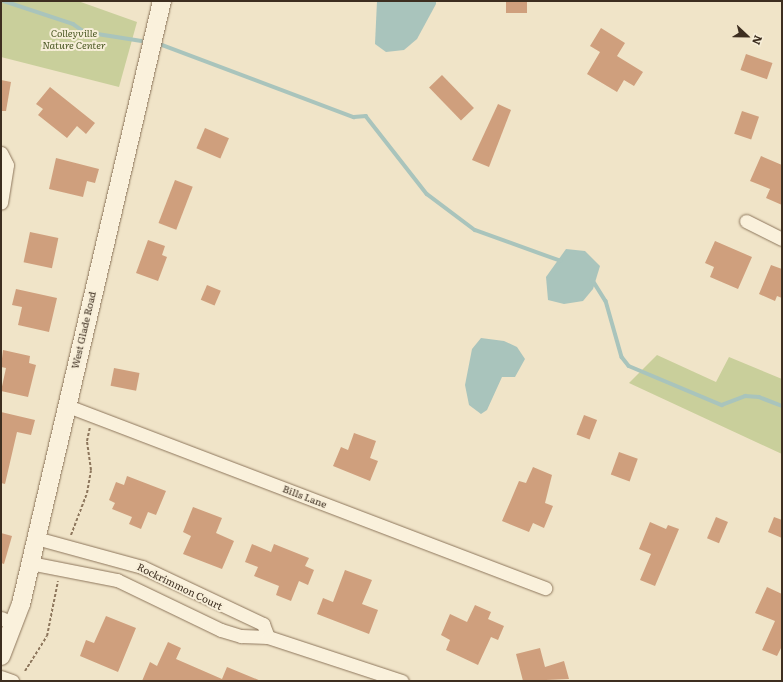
<!DOCTYPE html>
<html>
<head>
<meta charset="utf-8">
<style>
  body { margin:0 }
  #map { position:relative; width:783px; height:682px; overflow:hidden; background:#f0e4c8; font-family:Literata,serif }
  div>[style] { position:absolute }
  .green>* { inset:0; background:#c9cf9b }
  .water>* { inset:0; background:#a9c4bc }
  .stream>* { height:3.5px; margin:-1.75px; padding:0 1.75px; transform-origin:1.75px; border-radius:1.75px; background:#a9c4bc }
  .building>* { inset:0; background:#cf9f7d; transform-origin:0 0 }
  .path>* { height:2px; margin-top:-1px; transform-origin:0; background:repeating-linear-gradient(90deg,#8d765c 0 3px,transparent 0 5px) }
  .roads { filter:drop-shadow(0 0 1px #8d765c) drop-shadow(0 0 1px #8d765c) }
  .minor>* { height:13px; margin:-6.5px; padding:0 6.5px; transform-origin:6.5px; border-radius:6.5px; background:#faf1dc }
  .secondary>* { height:18px; margin:-9px; padding:0 9px; transform-origin:9px; border-radius:9px; background:#faf1dc }
  span { translate:-50% -50%; white-space:nowrap; text-align:center; line-height:1.15; -webkit-text-stroke:4px #f7eed8; paint-order:stroke }
  .park-label { font-size:10px; color:#4d5a26; font-style:italic }
  .street-label { font-size:10px; color:#3d2e20 }
  .frame { position:absolute; inset:0; border:2px solid #3d2e20; pointer-events:none }
  .north { position:absolute; left:727px; top:16px; width:40px; height:40px; -webkit-text-stroke:3px #f7eed8; paint-order:stroke; rotate:112deg; font-size:11px; font-weight:700; line-height:16px; text-align:center; color:#3d2e20 }
  .north::after { content:''; display:block; margin:auto; width:14px; height:18px; background:#3d2e20; clip-path:polygon(50% 0,100% 100%,50% 72%,0 100%) }
</style>
</head>
<body>
<div id="map">
  <div class="green">
    <i style="clip-path:polygon(1px 1px,78px 1px,137px 22px,119px 87px,1px 57px)"></i>
    <i style="clip-path:polygon(657px 355px,716px 382px,729px 357px,782px 379px,782px 454px,629px 383px)"></i>
  </div>
  <div class="water">
    <i style="clip-path:polygon(377px 1px,436px 1px,436px 4px,417px 39px,404px 50px,386px 52px,375px 44px)"></i>
    <i style="clip-path:polygon(566px 249px,585px 251px,600px 266px,593px 289px,583px 301px,564px 304px,548px 300px,546px 277px)"></i>
    <i style="clip-path:polygon(481px 338px,504px 341px,517px 347px,525px 359px,515px 377px,502px 377px,487px 410px,481px 414px,469px 405px,465px 385px,472px 349px)"></i>
  </div>
  <div class="stream">
    <i style="left:4px;top:1px;width:73px;rotate:18.4deg"></i>
    <i style="left:73px;top:24px;width:14px;rotate:34deg"></i>
    <i style="left:85px;top:32px;width:57px;rotate:9.1deg"></i>
    <i style="left:162px;top:45px;width:205px;rotate:20.6deg"></i>
    <i style="left:354px;top:117px;width:12px;rotate:-5deg"></i>
    <i style="left:366px;top:116px;width:99px;rotate:52deg"></i>
    <i style="left:427px;top:194px;width:60px;rotate:36.9deg"></i>
    <i style="left:475px;top:230px;width:91px;rotate:19.8deg"></i>
    <i style="left:592px;top:279px;width:26px;rotate:58deg"></i>
    <i style="left:606px;top:301px;width:58px;rotate:74.1deg"></i>
    <i style="left:622px;top:357px;width:11px;rotate:52deg"></i>
    <i style="left:629px;top:366px;width:101px;rotate:22.8deg"></i>
    <i style="left:722px;top:405px;width:25px;rotate:-21deg"></i>
    <i style="left:745px;top:396px;width:14px;rotate:4deg"></i>
    <i style="left:759px;top:397px;width:25px;rotate:21deg"></i>
  </div>
  <div class="building">
    <i style="left:506px;top:1px;width:21px;height:12px"></i>
    <i style="clip-path:polygon(601px 28px,625px 43px,617px 56px,643px 72px,634px 86px,624px 80px,617px 92px,587px 74px,600px 52px,590px 46px)"></i>
    <i style="left:746px;top:54px;width:28px;height:17px;rotate:19deg"></i>
    <i style="left:442px;top:75px;width:46px;height:18px;rotate:46deg"></i>
    <i style="clip-path:polygon(1px 80px,11px 82px,6px 111px,1px 111px)"></i>
    <i style="clip-path:polygon(50px 87px,95px 123px,86px 134px,77px 126px,67px 138px,38px 115px,43px 109px,36px 104px)"></i>
    <i style="clip-path:polygon(498px 104px,511px 110px,489px 167px,472px 160px)"></i>
    <i style="left:742px;top:111px;width:18px;height:24px;rotate:19deg"></i>
    <i style="left:205px;top:128px;width:26px;height:22px;rotate:23deg"></i>
    <i style="clip-path:polygon(761px 156px,782px 165px,782px 205px,766px 198px,770px 189px,750px 181px)"></i>
    <i style="clip-path:polygon(56px 158px,99px 169px,95px 183px,87px 181px,83px 197px,49px 189px)"></i>
    <i style="left:175px;top:180px;width:19px;height:46px;rotate:21deg"></i>
    <i style="left:30px;top:232px;width:29px;height:31px;rotate:12deg"></i>
    <i style="clip-path:polygon(148px 240px,165px 246px,162px 255px,167px 257px,158px 281px,136px 273px)"></i>
    <i style="clip-path:polygon(715px 241px,752px 257px,738px 289px,710px 277px,714px 267px,705px 263px)"></i>
    <i style="clip-path:polygon(771px 265px,782px 269px,782px 298px,777px 296px,775px 301px,759px 294px)"></i>
    <i style="left:207px;top:285px;width:15px;height:16px;rotate:23deg"></i>
    <i style="clip-path:polygon(16px 289px,57px 298px,49px 332px,18px 325px,22px 307px,12px 305px)"></i>
    <i style="clip-path:polygon(3px 350px,30px 356px,29px 363px,36px 365px,28px 397px,1px 391px,6px 368px,1px 367px)"></i>
    <i style="left:114px;top:368px;width:26px;height:18px;rotate:11deg"></i>
    <i style="clip-path:polygon(1px 412px,35px 420px,31px 435px,17px 432px,5px 484px,1px 483px)"></i>
    <i style="left:584px;top:415px;width:14px;height:21px;rotate:21deg"></i>
    <i style="clip-path:polygon(354px 433px,376px 441px,370px 458px,378px 461px,370px 481px,333px 466px,341px 447px,348px 450px)"></i>
    <i style="left:619px;top:452px;width:20px;height:24px;rotate:20deg"></i>
    <i style="clip-path:polygon(533px 467px,552px 475px,545px 503px,553px 506px,544px 528px,533px 523px,529px 532px,502px 521px,519px 481px,526px 483px)"></i>
    <i style="clip-path:polygon(127px 476px,166px 491px,156px 515px,148px 512px,141px 529px,129px 524px,132px 517px,112px 509px,115px 503px,109px 500px,116px 482px,124px 485px)"></i>
    <i style="clip-path:polygon(193px 507px,222px 518px,216px 533px,234px 541px,222px 569px,183px 554px,191px 536px,183px 532px)"></i>
    <i style="left:716px;top:517px;width:13px;height:23px;rotate:23deg"></i>
    <i style="clip-path:polygon(774px 517px,782px 520px,782px 538px,768px 532px)"></i>
    <i style="clip-path:polygon(650px 522px,666px 529px,668px 525px,679px 529px,655px 586px,640px 580px,651px 554px,639px 549px)"></i>
    <i style="clip-path:polygon(1px 533px,12px 536px,4px 564px,1px 563px)"></i>
    <i style="clip-path:polygon(252px 544px,271px 552px,274px 544px,309px 558px,305px 566px,314px 570px,308px 585px,299px 581px,291px 601px,276px 595px,279px 586px,254px 576px,258px 567px,245px 562px)"></i>
    <i style="clip-path:polygon(345px 570px,372px 580px,362px 604px,378px 610px,369px 634px,317px 614px,323px 598px,333px 602px)"></i>
    <i style="clip-path:polygon(767px 587px,782px 594px,782px 646px,777px 656px,762px 650px,775px 621px,755px 613px)"></i>
    <i style="clip-path:polygon(475px 605px,491px 612px,488px 619px,504px 626px,498px 640px,491px 637px,478px 665px,446px 650px,450px 640px,441px 635px,450px 614px,467px 622px)"></i>
    <i style="clip-path:polygon(106px 616px,136px 628px,118px 672px,80px 656px,86px 640px,94px 643px)"></i>
    <i style="clip-path:polygon(168px 642px,181px 648px,176px 659px,222px 679px,227px 667px,261px 681px,142px 681px,150px 662px,157px 666px)"></i>
    <i style="clip-path:polygon(540px 648px,545px 667px,564px 661px,569px 679px,523px 681px,516px 654px)"></i>
  </div>
  <div class="path">
    <i style="left:71px;top:535px;width:45px;rotate:-69.1deg"></i>
    <i style="left:87px;top:493px;width:23px;rotate:-80deg"></i>
    <i style="left:91px;top:470px;width:29px;rotate:-98deg"></i>
    <i style="left:87px;top:441px;width:14px;rotate:-78deg"></i>
    <i style="left:25px;top:671px;width:41px;rotate:-57.8deg"></i>
    <i style="left:47px;top:636px;width:56px;rotate:-78.7deg"></i>
  </div>
  <div class="roads">
    <div class="minor">
      <i style="left:1px;top:153px;width:13px;rotate:63deg"></i>
      <i style="left:7px;top:165px;width:38px;rotate:99deg"></i>
      <i style="left:746px;top:221px;width:40px;rotate:26.6deg"></i>
      <i style="left:65px;top:405px;width:514px;rotate:20.87deg"></i>
      <i style="left:36px;top:538px;width:110px;rotate:15.3deg"></i>
      <i style="left:142px;top:567px;width:134px;rotate:25.2deg"></i>
      <i style="left:263px;top:624px;width:14px;rotate:69deg"></i>
      <i style="left:30px;top:563px;width:89px;rotate:11.1deg"></i>
      <i style="left:117px;top:580px;width:115px;rotate:25.7deg"></i>
      <i style="left:221px;top:630px;width:21px;rotate:17deg"></i>
      <i style="left:241px;top:636px;width:27px;rotate:2deg"></i>
      <i style="left:268px;top:637px;width:141px;rotate:18.2deg"></i>
      <i style="left:1px;top:618px;width:14px;rotate:25deg"></i>
      <i style="left:1px;top:677px;width:12px;rotate:20deg"></i>
    </div>
    <div class="secondary">
      <i style="left:1px;top:656px;width:56px;rotate:-69deg"></i>
      <i style="left:21px;top:604px;width:619px;rotate:-76.84deg"></i>
    </div>
  </div>
  <div class="park-label">
    <span style="left:74px;top:38px">Colleyville<br>Nature Center</span>
  </div>
  <div class="street-label">
    <span style="left:83px;top:330px;rotate:-77deg">West Glade Road</span>
    <span style="left:305px;top:496px;rotate:21deg">Bills Lane</span>
    <span style="left:180px;top:586px;rotate:26deg">Rockrimmon Court</span>
  </div>
  <div class="frame"></div>
  <div class="north">N</div>
</div>
</body>
</html>
